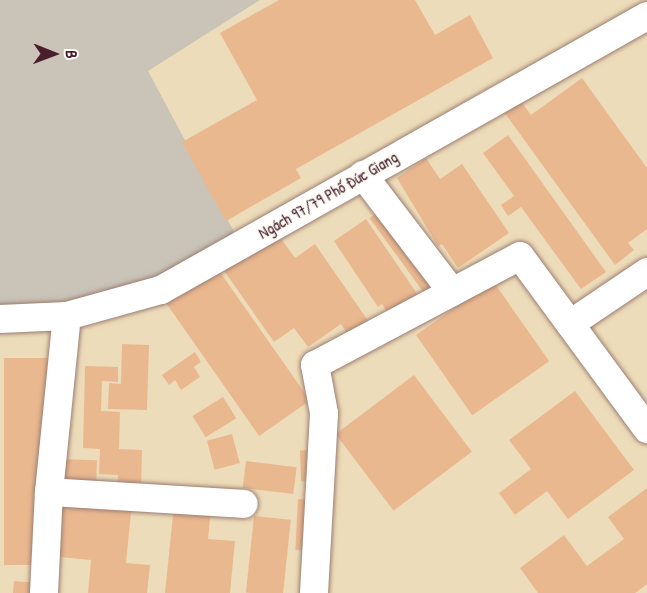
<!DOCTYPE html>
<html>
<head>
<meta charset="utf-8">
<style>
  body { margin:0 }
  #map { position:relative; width:647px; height:593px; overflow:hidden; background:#eddcb9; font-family:"Patrick Hand",sans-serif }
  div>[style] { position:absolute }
  .industrial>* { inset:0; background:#c9c3b8 }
  .building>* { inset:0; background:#eab88f; transform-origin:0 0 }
  .roads { filter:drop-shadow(0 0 2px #9c7e72) drop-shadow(0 0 2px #9c7e72) }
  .street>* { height:28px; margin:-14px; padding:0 14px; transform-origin:14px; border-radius:14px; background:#fff }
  span { translate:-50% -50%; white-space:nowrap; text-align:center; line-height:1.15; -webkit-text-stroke:5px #fdfcf7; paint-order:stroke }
  .street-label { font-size:16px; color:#4a1f2b }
  .north { position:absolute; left:24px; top:24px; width:60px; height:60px; -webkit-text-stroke:4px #fdfcf7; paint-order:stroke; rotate:91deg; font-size:16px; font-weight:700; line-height:24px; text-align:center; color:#4a1f2b }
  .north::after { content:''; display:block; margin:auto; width:21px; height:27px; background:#4a1f2b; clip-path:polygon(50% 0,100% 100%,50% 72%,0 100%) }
</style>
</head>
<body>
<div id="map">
  <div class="industrial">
    <i style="clip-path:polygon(0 0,260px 0,148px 71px,241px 245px,67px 316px,0 319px)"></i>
  </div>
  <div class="building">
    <i style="clip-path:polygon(279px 0,415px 0,435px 35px,470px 15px,493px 58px,296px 169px,301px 178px,226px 221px,182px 142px,257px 100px,220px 33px)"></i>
    <i style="clip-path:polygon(582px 78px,647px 168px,647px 229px,628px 243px,634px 250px,615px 265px,504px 112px,520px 100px,531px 115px)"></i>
    <i style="clip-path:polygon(508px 135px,606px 272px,581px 289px,521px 207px,508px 216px,501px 205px,514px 196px,483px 153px)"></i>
    <i style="clip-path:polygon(426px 158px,440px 179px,462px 164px,509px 233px,458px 268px,442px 244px,438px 246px,397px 178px)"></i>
    <i style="left:385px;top:207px;width:96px;height:19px;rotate:54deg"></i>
    <i style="clip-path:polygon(366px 219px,420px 298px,391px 318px,382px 304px,378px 307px,334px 241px)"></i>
    <i style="clip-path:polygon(279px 236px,295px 258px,315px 244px,369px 322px,349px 336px,341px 324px,308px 347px,294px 328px,274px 342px,218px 262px,238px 248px,246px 260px)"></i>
    <i style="left:213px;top:262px;width:169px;height:62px;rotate:55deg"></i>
    <i style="left:493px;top:281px;width:98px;height:94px;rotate:55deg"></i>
    <i style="clip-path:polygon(122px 344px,149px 345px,147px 410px,108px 409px,109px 383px,121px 384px)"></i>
    <i style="clip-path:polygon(195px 352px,201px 362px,194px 367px,200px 377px,181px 390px,175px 380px,169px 385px,162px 375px)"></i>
    <i style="left:4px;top:358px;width:47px;height:207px"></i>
    <i style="clip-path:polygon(85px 366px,118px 367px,118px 382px,102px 381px,101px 411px,120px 412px,119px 449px,142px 450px,141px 491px,117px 490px,118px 475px,99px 474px,100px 449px,83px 448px)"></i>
    <i style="left:414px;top:375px;width:96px;height:98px;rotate:53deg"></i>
    <i style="clip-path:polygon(575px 391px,634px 470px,568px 519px,547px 491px,515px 515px,499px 493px,531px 469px,509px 440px)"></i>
    <i style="left:223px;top:397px;width:25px;height:36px;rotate:58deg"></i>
    <i style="left:232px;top:434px;width:30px;height:26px;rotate:75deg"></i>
    <i style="left:314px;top:450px;width:31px;height:14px;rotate:88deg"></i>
    <i style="left:61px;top:459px;width:36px;height:27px;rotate:2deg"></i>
    <i style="left:246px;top:461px;width:51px;height:27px;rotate:7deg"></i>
    <i style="clip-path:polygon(647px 488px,647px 584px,635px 593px,538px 593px,520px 568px,564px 535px,587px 566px,624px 539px,608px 517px)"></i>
    <i style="clip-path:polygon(55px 495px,132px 502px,126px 563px,150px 565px,147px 593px,88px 593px,91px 560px,50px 556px)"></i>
    <i style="left:298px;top:499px;width:19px;height:51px;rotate:3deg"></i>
    <i style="clip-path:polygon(174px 505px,211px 509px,208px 539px,235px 541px,230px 593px,165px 593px)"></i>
    <i style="left:254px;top:516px;width:37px;height:77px;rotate:6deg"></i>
    <i style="clip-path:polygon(14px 581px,39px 583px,38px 593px,13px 593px)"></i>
  </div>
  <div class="roads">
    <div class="street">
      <i style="left:363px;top:175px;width:147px;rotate:52.7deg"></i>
      <i style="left:0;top:319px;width:67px;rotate:-2.6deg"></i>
      <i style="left:67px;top:316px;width:98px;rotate:-15.5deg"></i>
      <i style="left:161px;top:290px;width:558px;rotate:-29.41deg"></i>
      <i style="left:570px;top:324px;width:93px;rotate:-34deg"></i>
      <i style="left:49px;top:492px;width:195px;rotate:3.5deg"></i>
      <i style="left:44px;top:593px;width:101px;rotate:-87.2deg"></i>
      <i style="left:49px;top:492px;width:177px;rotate:-84.2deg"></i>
      <i style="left:314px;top:593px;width:180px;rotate:-86.8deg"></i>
      <i style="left:324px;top:413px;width:49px;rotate:-100.6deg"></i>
      <i style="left:315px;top:365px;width:232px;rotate:-28deg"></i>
      <i style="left:520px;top:256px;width:215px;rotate:53.7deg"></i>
    </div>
  </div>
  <div class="street-label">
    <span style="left:328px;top:195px;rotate:-30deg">Ngách 97/79 Phố Đức Giang</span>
  </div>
  <div class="north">B</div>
</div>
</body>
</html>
